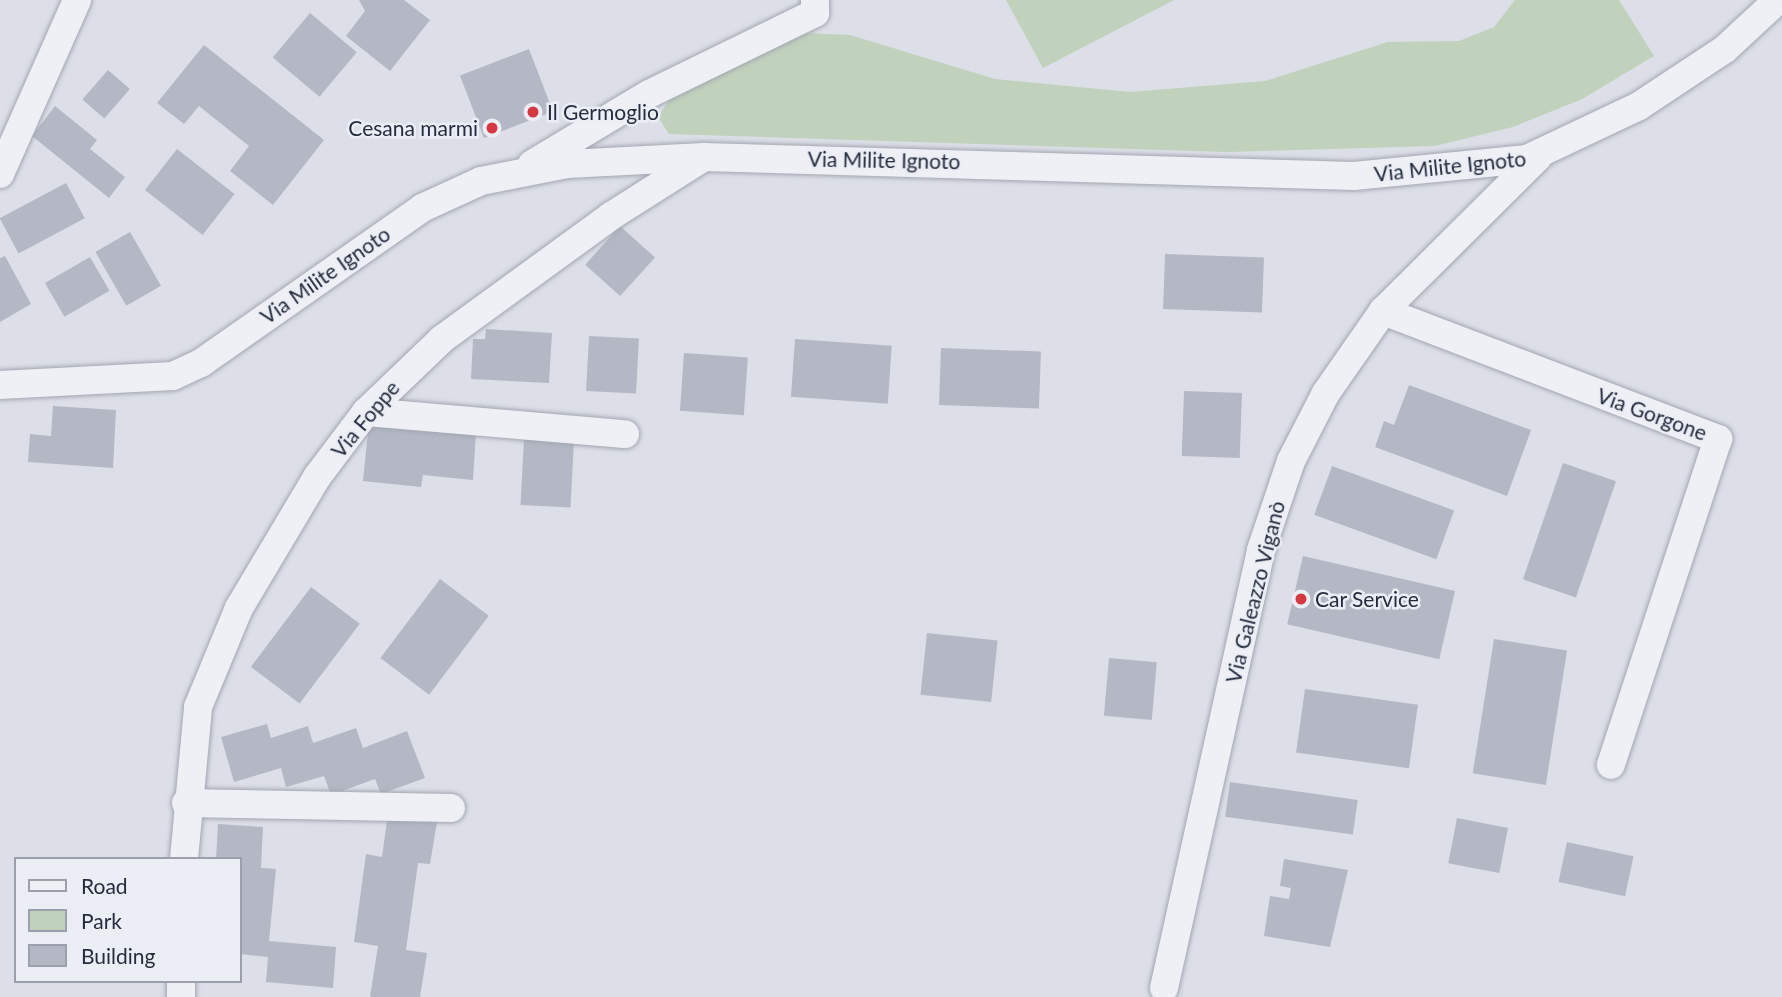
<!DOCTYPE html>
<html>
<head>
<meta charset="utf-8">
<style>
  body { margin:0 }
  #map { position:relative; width:1782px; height:997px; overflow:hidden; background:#dcdfe7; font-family:Lato,sans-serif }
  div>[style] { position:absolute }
  .green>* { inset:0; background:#c0d1bc }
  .building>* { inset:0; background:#b3b8c4; transform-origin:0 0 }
  .roads { filter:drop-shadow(0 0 2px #a1a6b1) drop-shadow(0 0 2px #a1a6b1) }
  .minor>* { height:28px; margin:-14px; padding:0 14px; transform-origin:14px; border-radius:14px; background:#eef0f5 }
  .dots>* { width:19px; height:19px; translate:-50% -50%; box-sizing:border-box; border:4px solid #ebeef5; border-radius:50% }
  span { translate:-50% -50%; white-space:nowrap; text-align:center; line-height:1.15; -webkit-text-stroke:5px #ebeef5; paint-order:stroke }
  .poi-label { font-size:21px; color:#252c3e }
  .left { translate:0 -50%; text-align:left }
  .right { translate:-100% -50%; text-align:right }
  .street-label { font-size:21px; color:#252c3e }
  .legend { position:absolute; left:14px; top:857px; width:228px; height:126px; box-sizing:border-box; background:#ebeef5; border:2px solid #9ca0ac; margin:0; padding:9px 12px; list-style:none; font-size:21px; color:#252c3e }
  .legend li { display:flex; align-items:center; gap:14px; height:35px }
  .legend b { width:35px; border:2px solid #9ca0ac }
</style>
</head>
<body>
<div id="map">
  <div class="green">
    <i style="clip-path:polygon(1006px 0,1174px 0,1043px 68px)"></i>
    <i style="clip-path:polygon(1515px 0,1619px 0,1654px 56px,1582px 99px,1513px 127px,1435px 146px,1227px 152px,669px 134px,658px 117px,669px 100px,804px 33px,850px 35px,995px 79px,1130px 92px,1265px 81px,1388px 42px,1459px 41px,1494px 27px)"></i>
  </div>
  <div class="building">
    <i style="clip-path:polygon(359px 0,404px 0,430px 20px,390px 71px,346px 36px,365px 11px)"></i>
    <i style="left:310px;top:13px;width:61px;height:58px;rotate:40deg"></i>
    <i style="clip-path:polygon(204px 45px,324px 140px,273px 205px,230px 171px,249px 146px,199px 106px,184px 124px,157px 103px)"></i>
    <i style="left:529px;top:49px;width:67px;height:74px;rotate:69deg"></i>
    <i style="left:108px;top:70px;width:29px;height:39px;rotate:41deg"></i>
    <i style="clip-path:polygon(55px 106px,97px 140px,90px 149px,125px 177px,109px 198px,32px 136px)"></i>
    <i style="left:177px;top:149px;width:73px;height:52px;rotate:38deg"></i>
    <i style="left:66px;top:183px;width:40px;height:75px;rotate:62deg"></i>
    <i style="left:620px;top:226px;width:47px;height:52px;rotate:42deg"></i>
    <i style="left:130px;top:232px;width:62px;height:40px;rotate:60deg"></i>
    <i style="left:1165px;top:254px;width:99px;height:55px;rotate:2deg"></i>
    <i style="clip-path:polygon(5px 256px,31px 304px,0 322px,0 258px)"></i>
    <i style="left:90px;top:257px;width:39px;height:52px;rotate:60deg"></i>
    <i style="clip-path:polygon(486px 329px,552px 333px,549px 383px,471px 379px,473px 339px,485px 339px)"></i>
    <i style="left:589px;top:336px;width:50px;height:55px;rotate:3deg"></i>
    <i style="left:795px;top:339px;width:97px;height:58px;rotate:4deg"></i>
    <i style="left:941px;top:348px;width:100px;height:57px;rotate:2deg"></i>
    <i style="left:684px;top:353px;width:64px;height:58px;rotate:4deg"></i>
    <i style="clip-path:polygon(1409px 385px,1531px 430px,1507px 496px,1375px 447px,1384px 421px,1394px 425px)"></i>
    <i style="left:1184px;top:391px;width:58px;height:65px;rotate:2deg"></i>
    <i style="clip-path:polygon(53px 406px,116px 410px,113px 468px,28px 462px,30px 434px,51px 436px)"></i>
    <i style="clip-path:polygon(369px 422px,476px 432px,473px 480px,423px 475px,421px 487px,363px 481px)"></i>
    <i style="left:524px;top:439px;width:50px;height:66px;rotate:3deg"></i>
    <i style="left:1563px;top:463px;width:56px;height:123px;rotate:19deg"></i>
    <i style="left:1332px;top:466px;width:130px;height:52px;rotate:20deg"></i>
    <i style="left:1303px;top:556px;width:156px;height:70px;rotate:13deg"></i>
    <i style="left:440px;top:579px;width:61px;height:99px;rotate:37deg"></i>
    <i style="left:311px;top:587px;width:61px;height:100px;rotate:37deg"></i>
    <i style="left:927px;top:633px;width:71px;height:62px;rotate:6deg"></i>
    <i style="left:1494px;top:639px;width:74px;height:136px;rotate:9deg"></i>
    <i style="left:1109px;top:658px;width:48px;height:58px;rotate:5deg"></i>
    <i style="left:1305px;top:689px;width:114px;height:64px;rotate:8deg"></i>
    <i style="clip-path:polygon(267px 724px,271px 738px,308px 726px,313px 743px,356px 728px,363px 748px,407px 731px,425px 778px,381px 794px,375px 779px,331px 795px,324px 776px,286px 787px,281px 768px,234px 782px,221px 737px)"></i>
    <i style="left:1230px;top:782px;width:129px;height:35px;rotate:8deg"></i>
    <i style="clip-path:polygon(388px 814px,437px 822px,430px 864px,418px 863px,406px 950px,427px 953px,420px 997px,370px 997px,378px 946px,354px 942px,366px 854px,382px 857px)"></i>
    <i style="left:1457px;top:818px;width:52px;height:46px;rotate:11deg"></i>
    <i style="clip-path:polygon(218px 824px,263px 827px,261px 868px,276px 869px,269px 941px,336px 947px,333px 988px,266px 982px,268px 957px,240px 954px,240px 859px,216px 859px)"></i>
    <i style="left:1567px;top:842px;width:68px;height:41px;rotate:12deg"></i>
    <i style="clip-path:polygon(1284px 859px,1348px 870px,1330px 947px,1264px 936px,1270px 896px,1289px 899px,1291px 888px,1280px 886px)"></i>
  </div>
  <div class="roads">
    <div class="minor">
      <i style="left:532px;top:164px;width:136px;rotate:-30.9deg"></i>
      <i style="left:649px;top:94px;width:185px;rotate:-26deg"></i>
      <i style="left:815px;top:13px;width:13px;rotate:-90deg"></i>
      <i style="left:0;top:174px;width:190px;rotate:-66.1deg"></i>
      <i style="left:1383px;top:311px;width:359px;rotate:20.9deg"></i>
      <i style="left:1718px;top:439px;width:343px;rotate:108.2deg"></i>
      <i style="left:0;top:385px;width:173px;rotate:-3deg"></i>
      <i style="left:173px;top:376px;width:31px;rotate:-25deg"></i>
      <i style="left:201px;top:363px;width:270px;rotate:-35deg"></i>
      <i style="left:422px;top:208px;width:65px;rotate:-24.6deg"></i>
      <i style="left:481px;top:181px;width:88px;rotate:-11.2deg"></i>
      <i style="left:567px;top:164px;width:137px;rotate:-2.9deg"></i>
      <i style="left:704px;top:157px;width:650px;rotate:1.67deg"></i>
      <i style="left:1354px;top:176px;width:174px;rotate:-5.6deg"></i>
      <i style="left:1527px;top:159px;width:124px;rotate:-25.3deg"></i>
      <i style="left:1639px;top:106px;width:103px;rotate:-33.5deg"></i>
      <i style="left:1725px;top:49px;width:72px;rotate:-42.8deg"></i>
      <i style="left:366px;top:412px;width:260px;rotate:4.9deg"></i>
      <i style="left:186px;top:803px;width:265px;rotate:1.1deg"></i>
      <i style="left:184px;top:859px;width:153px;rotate:-84.7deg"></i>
      <i style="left:198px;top:707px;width:107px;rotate:-67.5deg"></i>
      <i style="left:239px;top:608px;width:152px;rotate:-59.2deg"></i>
      <i style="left:317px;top:477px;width:81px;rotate:-53deg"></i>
      <i style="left:366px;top:412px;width:105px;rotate:-43.8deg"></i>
      <i style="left:442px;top:339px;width:209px;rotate:-36deg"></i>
      <i style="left:611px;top:216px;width:110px;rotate:-32.4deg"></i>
      <i style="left:1164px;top:988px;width:449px;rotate:-77.5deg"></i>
      <i style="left:1261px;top:550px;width:94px;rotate:-71.4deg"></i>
      <i style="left:1291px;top:461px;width:76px;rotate:-62.8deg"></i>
      <i style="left:1326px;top:393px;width:100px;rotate:-55.2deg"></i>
      <i style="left:1383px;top:311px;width:218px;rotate:-44.8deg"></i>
      <i style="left:181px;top:997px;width:16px;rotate:-90deg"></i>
    </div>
  </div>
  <div class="dots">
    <i style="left:533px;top:112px;background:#d43942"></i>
    <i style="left:492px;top:128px;background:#d43942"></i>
    <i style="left:1301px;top:599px;background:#d43942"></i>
  </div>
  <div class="poi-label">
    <span class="left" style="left:547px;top:112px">Il Germoglio</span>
    <span class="right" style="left:478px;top:128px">Cesana marmi</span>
    <span class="left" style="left:1315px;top:599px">Car Service</span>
  </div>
  <div class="street-label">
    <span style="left:884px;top:160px;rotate:1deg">Via Milite Ignoto</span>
    <span style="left:1450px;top:166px;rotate:-6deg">Via Milite Ignoto</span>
    <span style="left:325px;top:275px;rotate:-35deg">Via Milite Ignoto</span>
    <span style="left:1652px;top:414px;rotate:20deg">Via Gorgone</span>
    <span style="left:365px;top:419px;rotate:-50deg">Via Foppe</span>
    <span style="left:1255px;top:592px;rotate:-76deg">Via Galeazzo Viganò</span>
  </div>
  <ul class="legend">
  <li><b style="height:9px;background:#eef0f5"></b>Road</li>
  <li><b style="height:19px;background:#c0d1bc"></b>Park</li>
  <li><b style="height:19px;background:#b3b8c4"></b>Building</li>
  </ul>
</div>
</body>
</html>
